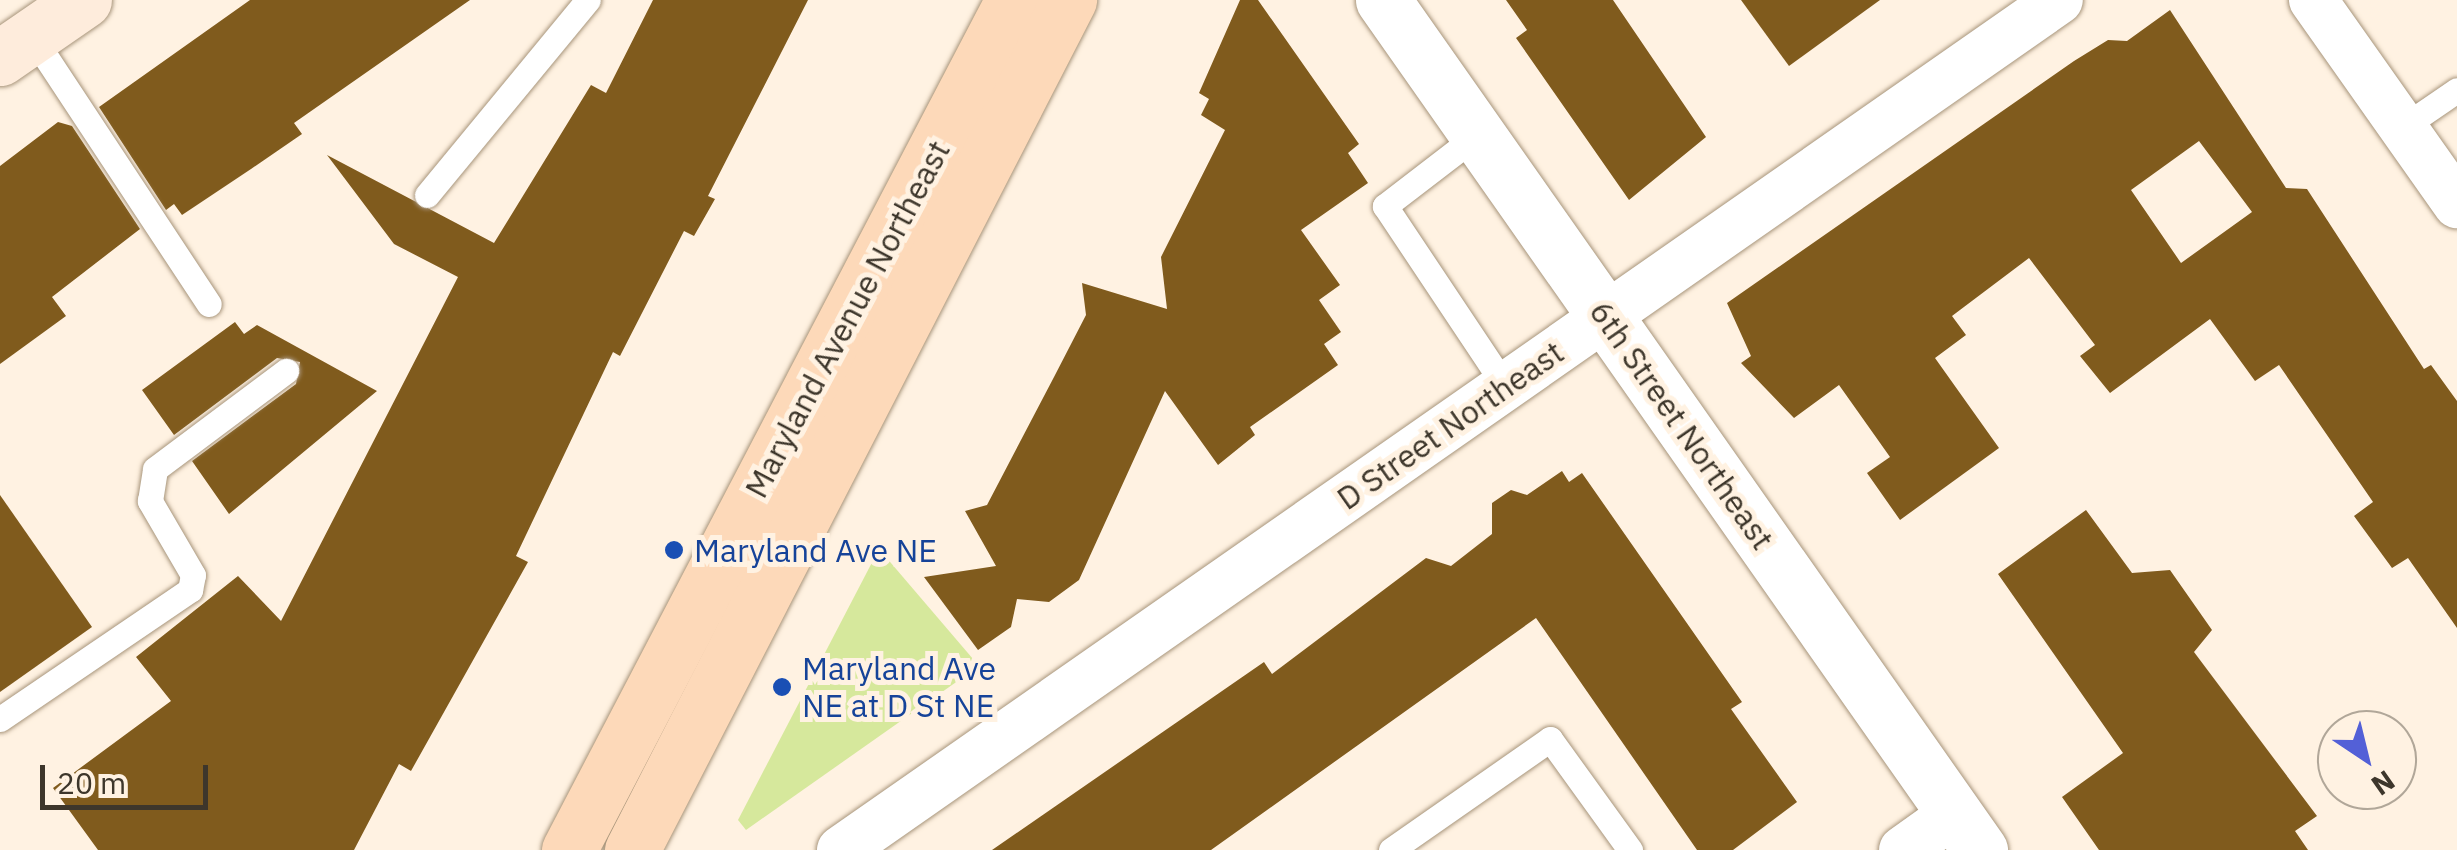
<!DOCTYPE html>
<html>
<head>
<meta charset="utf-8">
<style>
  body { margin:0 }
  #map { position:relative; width:2457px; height:850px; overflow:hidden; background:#fff2e2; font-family:"IBM Plex Sans",sans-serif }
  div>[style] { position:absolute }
  .green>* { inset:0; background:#d6e89c }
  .building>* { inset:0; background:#805b1d }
  .roads { filter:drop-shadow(0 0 2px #a8957b) drop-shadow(0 0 2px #a8957b) }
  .service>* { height:25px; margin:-12.5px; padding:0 12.5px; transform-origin:12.5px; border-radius:12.5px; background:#fff }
  .minor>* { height:48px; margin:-24px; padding:0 24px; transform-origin:24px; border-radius:24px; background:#fff }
  .tertiary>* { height:55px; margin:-27.5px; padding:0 27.5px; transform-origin:27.5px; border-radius:27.5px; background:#fff }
  .secondary>* { height:55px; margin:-27.5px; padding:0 27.5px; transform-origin:27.5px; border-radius:27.5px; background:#feecdc }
  .primary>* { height:55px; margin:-27.5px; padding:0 27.5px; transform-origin:27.5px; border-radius:27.5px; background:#fdd9b9 }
  .dots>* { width:28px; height:28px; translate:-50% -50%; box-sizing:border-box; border:5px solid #fff2e2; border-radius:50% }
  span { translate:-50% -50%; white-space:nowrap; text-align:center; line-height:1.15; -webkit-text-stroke:10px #fff2e2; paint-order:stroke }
  .street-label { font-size:32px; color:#3d362b }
  .transit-label { font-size:32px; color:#164399 }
  .left { translate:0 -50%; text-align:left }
  .north { position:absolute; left:2317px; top:710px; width:100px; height:100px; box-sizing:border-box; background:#fff2e2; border:2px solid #b1a799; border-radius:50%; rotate:145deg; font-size:28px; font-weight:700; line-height:40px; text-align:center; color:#3d362b }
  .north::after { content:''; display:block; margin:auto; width:35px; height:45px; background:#5360d7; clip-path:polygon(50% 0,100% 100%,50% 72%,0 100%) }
  .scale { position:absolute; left:40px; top:765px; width:168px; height:45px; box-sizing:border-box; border:5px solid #3d362b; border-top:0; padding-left:12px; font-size:30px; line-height:35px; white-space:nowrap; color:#3d362b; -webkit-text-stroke:8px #fff2e2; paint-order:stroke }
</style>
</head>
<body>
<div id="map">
  <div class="green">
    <i style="clip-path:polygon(879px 549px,979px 666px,746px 830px,738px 820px)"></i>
  </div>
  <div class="building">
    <i style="clip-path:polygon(250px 0,470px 0,294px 123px,302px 134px,251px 169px,182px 215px,174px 204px,166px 210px,99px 107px)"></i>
    <i style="clip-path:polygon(653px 0,808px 0,708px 196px,715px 199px,694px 236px,684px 231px,620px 356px,613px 352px,516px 556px,528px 562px,411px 771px,399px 764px,354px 850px,98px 850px,53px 788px,171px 701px,136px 657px,238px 576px,281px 621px,458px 277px,394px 244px,327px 155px,494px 243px,591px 85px,606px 93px)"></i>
    <i style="clip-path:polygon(1240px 0,1258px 0,1359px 144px,1348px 153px,1368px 183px,1301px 230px,1340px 285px,1319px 300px,1341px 332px,1324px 344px,1338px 365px,1250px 427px,1255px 435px,1218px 465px,1165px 391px,1079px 580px,1049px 602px,1017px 599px,1011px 627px,978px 650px,924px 577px,996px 566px,965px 511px,987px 505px,1054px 377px,1086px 315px,1082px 283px,1167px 309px,1161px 257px,1225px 130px,1201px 115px,1209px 99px,1199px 93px)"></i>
    <i style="clip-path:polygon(1506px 0,1613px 0,1706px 137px,1629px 200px,1516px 38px,1527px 30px)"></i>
    <i style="clip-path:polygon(1741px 0,1880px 0,1789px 66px)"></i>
    <i style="clip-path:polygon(evenodd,2170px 10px,2286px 188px,2307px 189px,2424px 369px,2431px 365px,2457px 401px,2457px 628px,2408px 558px,2392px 568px,2354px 516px,2373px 502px,2279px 365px,2255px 381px,2210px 319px,2110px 393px,2080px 356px,2095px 345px,2029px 258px,1952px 316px,1966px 335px,1935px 358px,1999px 448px,1900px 520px,1867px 473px,1890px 457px,1839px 385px,1794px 418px,1741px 363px,1751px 356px,1727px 303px,2074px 61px,2108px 40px,2127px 41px,2170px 10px,2199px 141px,2252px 212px,2181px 263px,2131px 190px,2199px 141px)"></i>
    <i style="clip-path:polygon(58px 122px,72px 126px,140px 229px,52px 297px,66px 316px,0 364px,0 166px)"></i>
    <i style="clip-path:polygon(235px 322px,244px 334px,257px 325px,377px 391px,229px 514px,192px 461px,296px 384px,300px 362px,277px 358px,174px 435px,142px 390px)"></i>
    <i style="clip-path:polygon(1562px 471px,1569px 482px,1582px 473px,1742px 702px,1731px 709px,1797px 802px,1733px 850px,1697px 850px,1536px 618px,1211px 850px,992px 850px,1264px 662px,1272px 674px,1426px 558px,1451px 566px,1492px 534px,1492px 503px,1511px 490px,1527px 495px)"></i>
    <i style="clip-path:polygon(0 495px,92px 627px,0 692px)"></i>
    <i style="clip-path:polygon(2086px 510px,2132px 573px,2170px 570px,2212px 630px,2194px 652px,2317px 816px,2295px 831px,2308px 850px,2099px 850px,2062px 797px,2123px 753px,1998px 574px)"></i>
  </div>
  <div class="roads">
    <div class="service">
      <i style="left:32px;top:36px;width:321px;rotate:56.6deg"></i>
      <i style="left:2403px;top:127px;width:65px;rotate:-34.4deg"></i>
      <i style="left:1480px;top:133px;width:120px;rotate:142.5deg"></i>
      <i style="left:1385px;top:206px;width:216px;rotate:56.3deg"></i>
      <i style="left:427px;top:195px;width:253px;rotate:-50.5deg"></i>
      <i style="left:0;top:719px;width:230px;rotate:-34.2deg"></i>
      <i style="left:190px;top:590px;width:15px;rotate:-79deg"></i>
      <i style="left:193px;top:575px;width:86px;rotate:-120.2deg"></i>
      <i style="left:150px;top:501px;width:32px;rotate:-81deg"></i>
      <i style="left:155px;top:469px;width:164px;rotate:-36.8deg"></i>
      <i style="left:1391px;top:850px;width:194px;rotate:-34.9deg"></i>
      <i style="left:1550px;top:739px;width:137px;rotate:54.2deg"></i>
    </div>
    <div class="minor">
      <i style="left:2313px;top:0;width:250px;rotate:54.8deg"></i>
      <i style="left:841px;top:850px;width:1485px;rotate:-34.91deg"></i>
      <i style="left:1903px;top:850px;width:64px;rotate:-35.4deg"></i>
    </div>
    <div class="tertiary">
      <i style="left:1383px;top:0;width:1039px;rotate:54.92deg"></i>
    </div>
    <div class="secondary">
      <i style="left:0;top:58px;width:102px;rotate:-34.6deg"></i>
    </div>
    <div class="primary">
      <i style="left:569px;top:850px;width:959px;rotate:-62.42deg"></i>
      <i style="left:632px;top:850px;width:956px;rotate:-62.79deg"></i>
    </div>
  </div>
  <div class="dots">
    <i style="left:674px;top:550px;background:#1a4fb4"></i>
    <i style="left:782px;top:687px;background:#1a4fb4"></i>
  </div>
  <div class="street-label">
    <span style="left:847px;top:319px;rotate:-62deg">Maryland Avenue Northeast</span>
    <span style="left:1450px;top:425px;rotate:-35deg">D Street Northeast</span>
    <span style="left:1682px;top:425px;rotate:55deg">6th Street Northeast</span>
  </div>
  <div class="transit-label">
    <span class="left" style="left:694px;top:550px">Maryland Ave NE</span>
    <span class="left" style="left:802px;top:687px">Maryland Ave<br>NE at D St NE</span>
  </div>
  <div class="north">N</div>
  <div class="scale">20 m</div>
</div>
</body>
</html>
